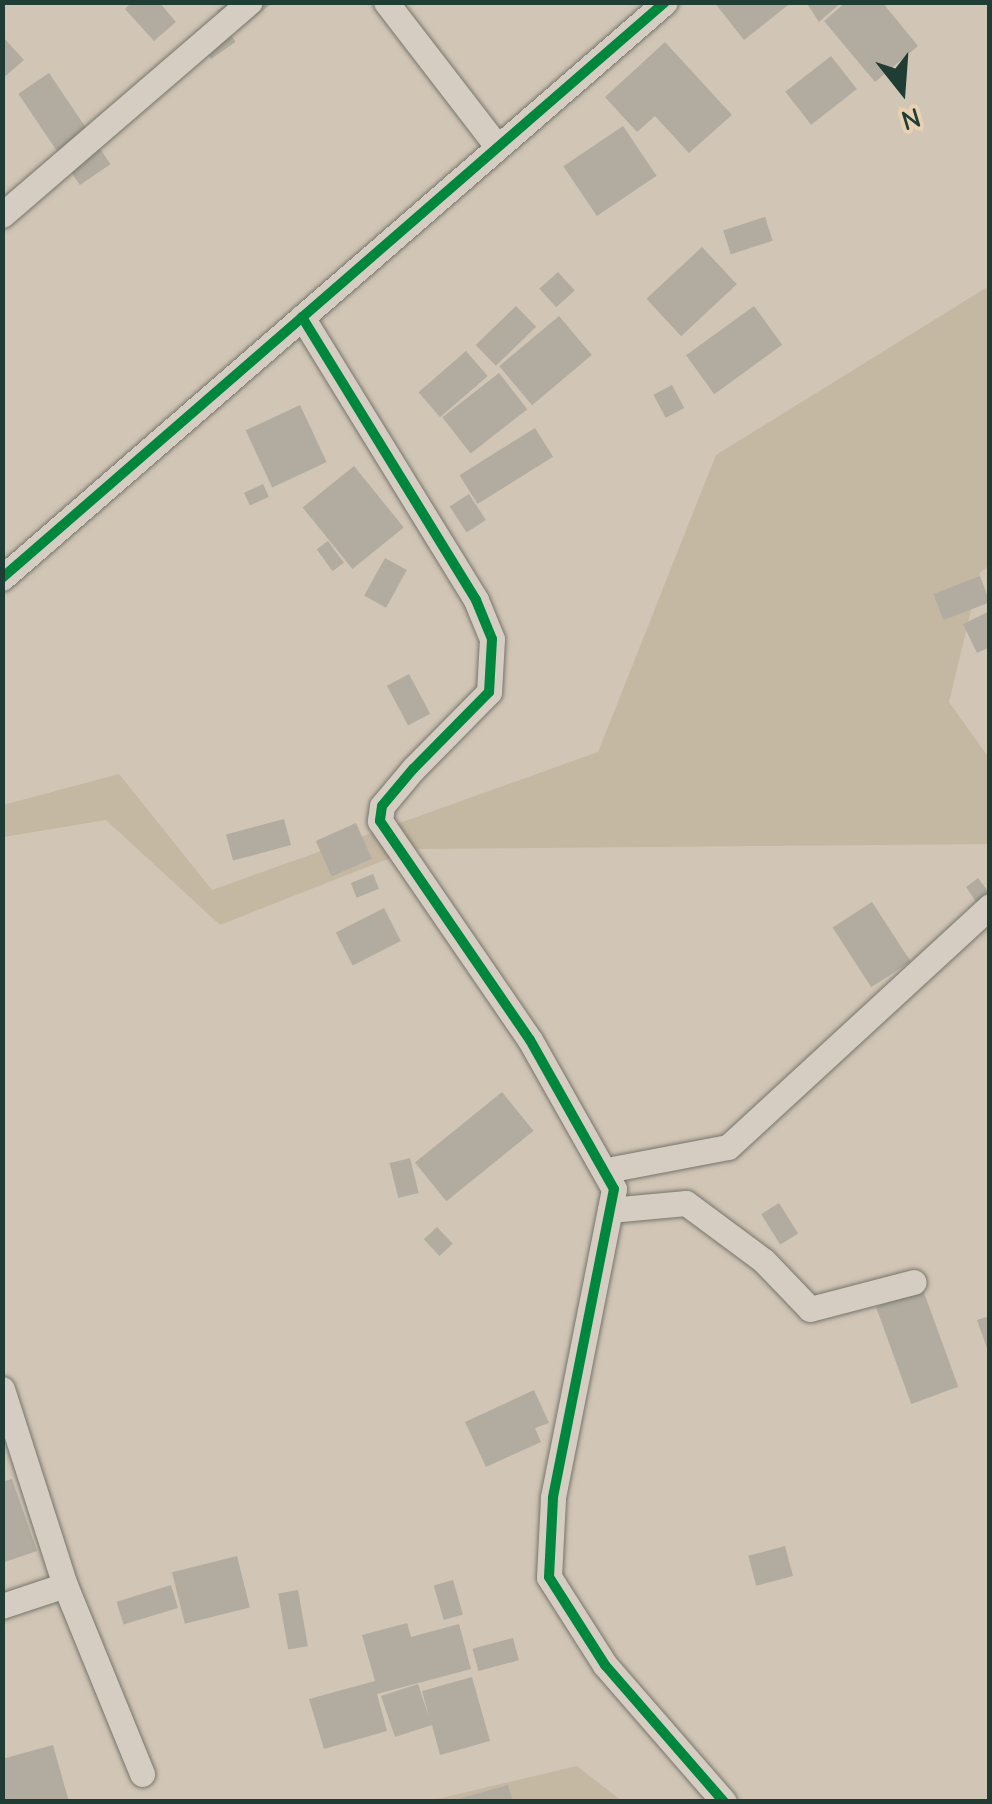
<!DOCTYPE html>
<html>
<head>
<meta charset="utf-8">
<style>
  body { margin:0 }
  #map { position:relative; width:992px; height:1804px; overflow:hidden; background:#d1c5b5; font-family:"Comic Neue",sans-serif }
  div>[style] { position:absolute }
  .green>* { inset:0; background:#c4b8a2 }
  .building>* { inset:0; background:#b2aca0; transform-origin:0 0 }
  .roads { filter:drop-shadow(0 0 2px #75756c) drop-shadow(0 0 2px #75756c) }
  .minor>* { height:25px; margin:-12.5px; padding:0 12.5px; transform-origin:12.5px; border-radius:12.5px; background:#d5cdc1 }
  .cycleway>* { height:10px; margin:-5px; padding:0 5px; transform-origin:5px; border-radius:5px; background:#00873e }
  span { translate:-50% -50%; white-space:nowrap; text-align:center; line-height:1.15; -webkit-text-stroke:8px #e8d0b1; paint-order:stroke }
  .frame { position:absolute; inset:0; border:5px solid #1f3d34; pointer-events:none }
  .north { position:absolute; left:852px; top:40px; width:100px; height:100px; -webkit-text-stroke:8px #e8d0b1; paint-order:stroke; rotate:163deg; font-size:28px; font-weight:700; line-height:40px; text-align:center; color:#1f3d34 }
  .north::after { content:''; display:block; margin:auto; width:35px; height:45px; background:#1f3d34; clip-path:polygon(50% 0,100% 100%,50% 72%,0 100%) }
</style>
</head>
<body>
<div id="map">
  <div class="green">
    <i style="clip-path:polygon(989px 286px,989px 565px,980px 573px,949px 702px,989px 758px,989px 844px,413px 849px,220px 925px,106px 820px,3px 837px,3px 805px,119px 774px,212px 890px,598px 752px,716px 455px)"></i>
    <i style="clip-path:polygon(577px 1766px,622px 1801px,425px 1802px)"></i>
  </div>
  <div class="building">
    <i style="clip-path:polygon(132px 2px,159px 2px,176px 22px,154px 41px,125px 9px)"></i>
    <i style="clip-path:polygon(229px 2px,274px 2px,233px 33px,217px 11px)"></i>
    <i style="clip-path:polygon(714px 2px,792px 2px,744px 40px)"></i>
    <i style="clip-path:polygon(806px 2px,842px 2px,819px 22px)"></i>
    <i style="clip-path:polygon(846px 2px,882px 2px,918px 46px,875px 82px,824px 21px)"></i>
    <i style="left:219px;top:18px;width:29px;height:30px;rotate:55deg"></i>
    <i style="clip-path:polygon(2px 36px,24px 60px,2px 79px)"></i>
    <i style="clip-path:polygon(665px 42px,732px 115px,689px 153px,655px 116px,637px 132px,605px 97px)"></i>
    <i style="left:831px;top:56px;width:42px;height:58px;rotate:52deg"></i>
    <i style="left:49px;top:73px;width:110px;height:37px;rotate:56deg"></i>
    <i style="left:623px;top:126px;width:60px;height:72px;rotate:56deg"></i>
    <i style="left:765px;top:217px;width:25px;height:44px;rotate:72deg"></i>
    <i style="left:702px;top:247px;width:51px;height:76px;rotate:47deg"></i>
    <i style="left:558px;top:272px;width:25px;height:25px;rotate:48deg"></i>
    <i style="left:516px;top:306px;width:29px;height:56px;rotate:46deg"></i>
    <i style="left:754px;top:306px;width:48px;height:84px;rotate:54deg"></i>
    <i style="left:559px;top:316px;width:51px;height:78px;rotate:50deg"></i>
    <i style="left:466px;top:351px;width:33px;height:63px;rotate:49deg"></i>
    <i style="left:499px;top:373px;width:46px;height:72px;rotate:52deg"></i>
    <i style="left:672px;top:385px;width:26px;height:21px;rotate:62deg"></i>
    <i style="left:300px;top:405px;width:63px;height:60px;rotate:65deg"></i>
    <i style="left:535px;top:428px;width:34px;height:89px;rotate:58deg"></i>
    <i style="left:354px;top:466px;width:79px;height:66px;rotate:51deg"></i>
    <i style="left:263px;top:484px;width:14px;height:21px;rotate:65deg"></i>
    <i style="left:469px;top:494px;width:31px;height:23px;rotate:57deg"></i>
    <i style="left:328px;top:541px;width:27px;height:14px;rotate:54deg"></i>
    <i style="left:385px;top:558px;width:25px;height:43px;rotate:29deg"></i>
    <i style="left:980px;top:576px;width:28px;height:50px;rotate:69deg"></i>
    <i style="clip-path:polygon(990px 611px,990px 647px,977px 653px,963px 624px)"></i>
    <i style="left:409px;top:674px;width:45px;height:25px;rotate:62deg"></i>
    <i style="left:284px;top:819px;width:27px;height:60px;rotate:75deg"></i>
    <i style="left:356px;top:823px;width:39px;height:44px;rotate:66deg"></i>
    <i style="left:373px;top:874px;width:16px;height:24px;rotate:68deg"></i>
    <i style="clip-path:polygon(978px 878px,990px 894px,981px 909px,966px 887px)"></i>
    <i style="left:872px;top:902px;width:71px;height:47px;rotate:57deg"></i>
    <i style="left:384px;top:908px;width:37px;height:54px;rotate:63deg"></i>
    <i style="left:502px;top:1092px;width:50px;height:112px;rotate:51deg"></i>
    <i style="left:410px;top:1158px;width:36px;height:21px;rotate:76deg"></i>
    <i style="left:779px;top:1203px;width:36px;height:21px;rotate:58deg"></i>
    <i style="left:437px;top:1227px;width:23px;height:18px;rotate:47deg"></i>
    <i style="left:923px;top:1290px;width:103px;height:50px;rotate:70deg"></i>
    <i style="clip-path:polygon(990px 1316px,990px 1354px,989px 1354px,977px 1320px)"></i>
    <i style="clip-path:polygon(534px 1390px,549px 1423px,535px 1428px,541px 1442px,486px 1467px,465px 1422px)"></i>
    <i style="clip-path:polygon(12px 1479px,37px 1551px,2px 1563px,2px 1482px)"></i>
    <i style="left:785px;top:1546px;width:31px;height:38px;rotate:75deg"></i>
    <i style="left:237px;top:1556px;width:53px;height:67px;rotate:76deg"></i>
    <i style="left:453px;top:1580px;width:36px;height:20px;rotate:74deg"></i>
    <i style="left:171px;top:1585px;width:24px;height:57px;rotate:73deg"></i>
    <i style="left:298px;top:1590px;width:57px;height:20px;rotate:80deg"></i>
    <i style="clip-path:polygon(407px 1623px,411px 1637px,459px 1624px,471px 1669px,377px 1694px,387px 1731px,324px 1749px,309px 1699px,375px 1681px,362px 1635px)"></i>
    <i style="left:513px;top:1638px;width:23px;height:42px;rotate:75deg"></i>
    <i style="clip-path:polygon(472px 1677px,490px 1741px,440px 1755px,432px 1725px,395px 1737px,381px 1696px,418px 1684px,429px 1717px,422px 1691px)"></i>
    <i style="clip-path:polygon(53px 1745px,69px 1802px,4px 1802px,2px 1759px)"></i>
    <i style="clip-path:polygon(508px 1785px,513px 1802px,454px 1802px,454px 1800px)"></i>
  </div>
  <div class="roads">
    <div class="minor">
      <i style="left:386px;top:2px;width:182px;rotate:52.4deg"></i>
      <i style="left:2px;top:215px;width:327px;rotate:-40.7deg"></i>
      <i style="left:302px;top:317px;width:332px;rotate:58.4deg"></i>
      <i style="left:476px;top:600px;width:42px;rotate:67.7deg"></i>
      <i style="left:492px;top:639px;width:53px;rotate:93.2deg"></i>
      <i style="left:489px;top:692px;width:108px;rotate:134.6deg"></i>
      <i style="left:413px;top:769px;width:48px;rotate:130deg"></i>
      <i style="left:382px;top:806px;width:15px;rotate:98deg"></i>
      <i style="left:380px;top:821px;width:265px;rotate:55.6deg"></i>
      <i style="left:530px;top:1040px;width:171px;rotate:60.6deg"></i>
      <i style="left:614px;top:1189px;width:315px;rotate:101.2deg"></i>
      <i style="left:553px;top:1498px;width:79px;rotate:92.9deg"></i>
      <i style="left:549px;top:1577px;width:104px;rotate:57.5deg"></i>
      <i style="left:605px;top:1665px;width:181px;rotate:49deg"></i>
      <i style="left:2px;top:578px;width:878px;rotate:-40.98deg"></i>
      <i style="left:607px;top:1170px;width:123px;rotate:-10.8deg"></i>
      <i style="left:728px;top:1147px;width:356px;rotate:-42.6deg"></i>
      <i style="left:610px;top:1210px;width:76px;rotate:-5.3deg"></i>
      <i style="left:686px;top:1203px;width:97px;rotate:36.6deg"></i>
      <i style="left:764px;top:1261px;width:66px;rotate:46.2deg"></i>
      <i style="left:810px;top:1309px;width:107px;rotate:-14.6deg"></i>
      <i style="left:2px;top:1389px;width:206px;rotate:72.2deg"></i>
      <i style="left:65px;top:1585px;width:204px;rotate:67.8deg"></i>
      <i style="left:2px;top:1606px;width:66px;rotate:-18.4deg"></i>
    </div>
  </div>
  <div class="cycleway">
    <i style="left:302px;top:317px;width:332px;rotate:58.4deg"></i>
    <i style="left:476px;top:600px;width:42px;rotate:67.7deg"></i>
    <i style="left:492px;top:639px;width:53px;rotate:93.2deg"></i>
    <i style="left:489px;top:692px;width:108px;rotate:134.6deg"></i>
    <i style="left:413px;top:769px;width:48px;rotate:130deg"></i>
    <i style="left:382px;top:806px;width:15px;rotate:98deg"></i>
    <i style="left:380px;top:821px;width:265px;rotate:55.6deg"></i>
    <i style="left:530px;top:1040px;width:171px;rotate:60.6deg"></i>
    <i style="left:614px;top:1189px;width:315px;rotate:101.2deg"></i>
    <i style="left:553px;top:1498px;width:79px;rotate:92.9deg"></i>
    <i style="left:549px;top:1577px;width:104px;rotate:57.5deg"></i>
    <i style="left:605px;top:1665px;width:181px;rotate:49deg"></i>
    <i style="left:2px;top:578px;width:878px;rotate:-40.98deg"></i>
  </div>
  <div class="frame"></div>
  <div class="north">N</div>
</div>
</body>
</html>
